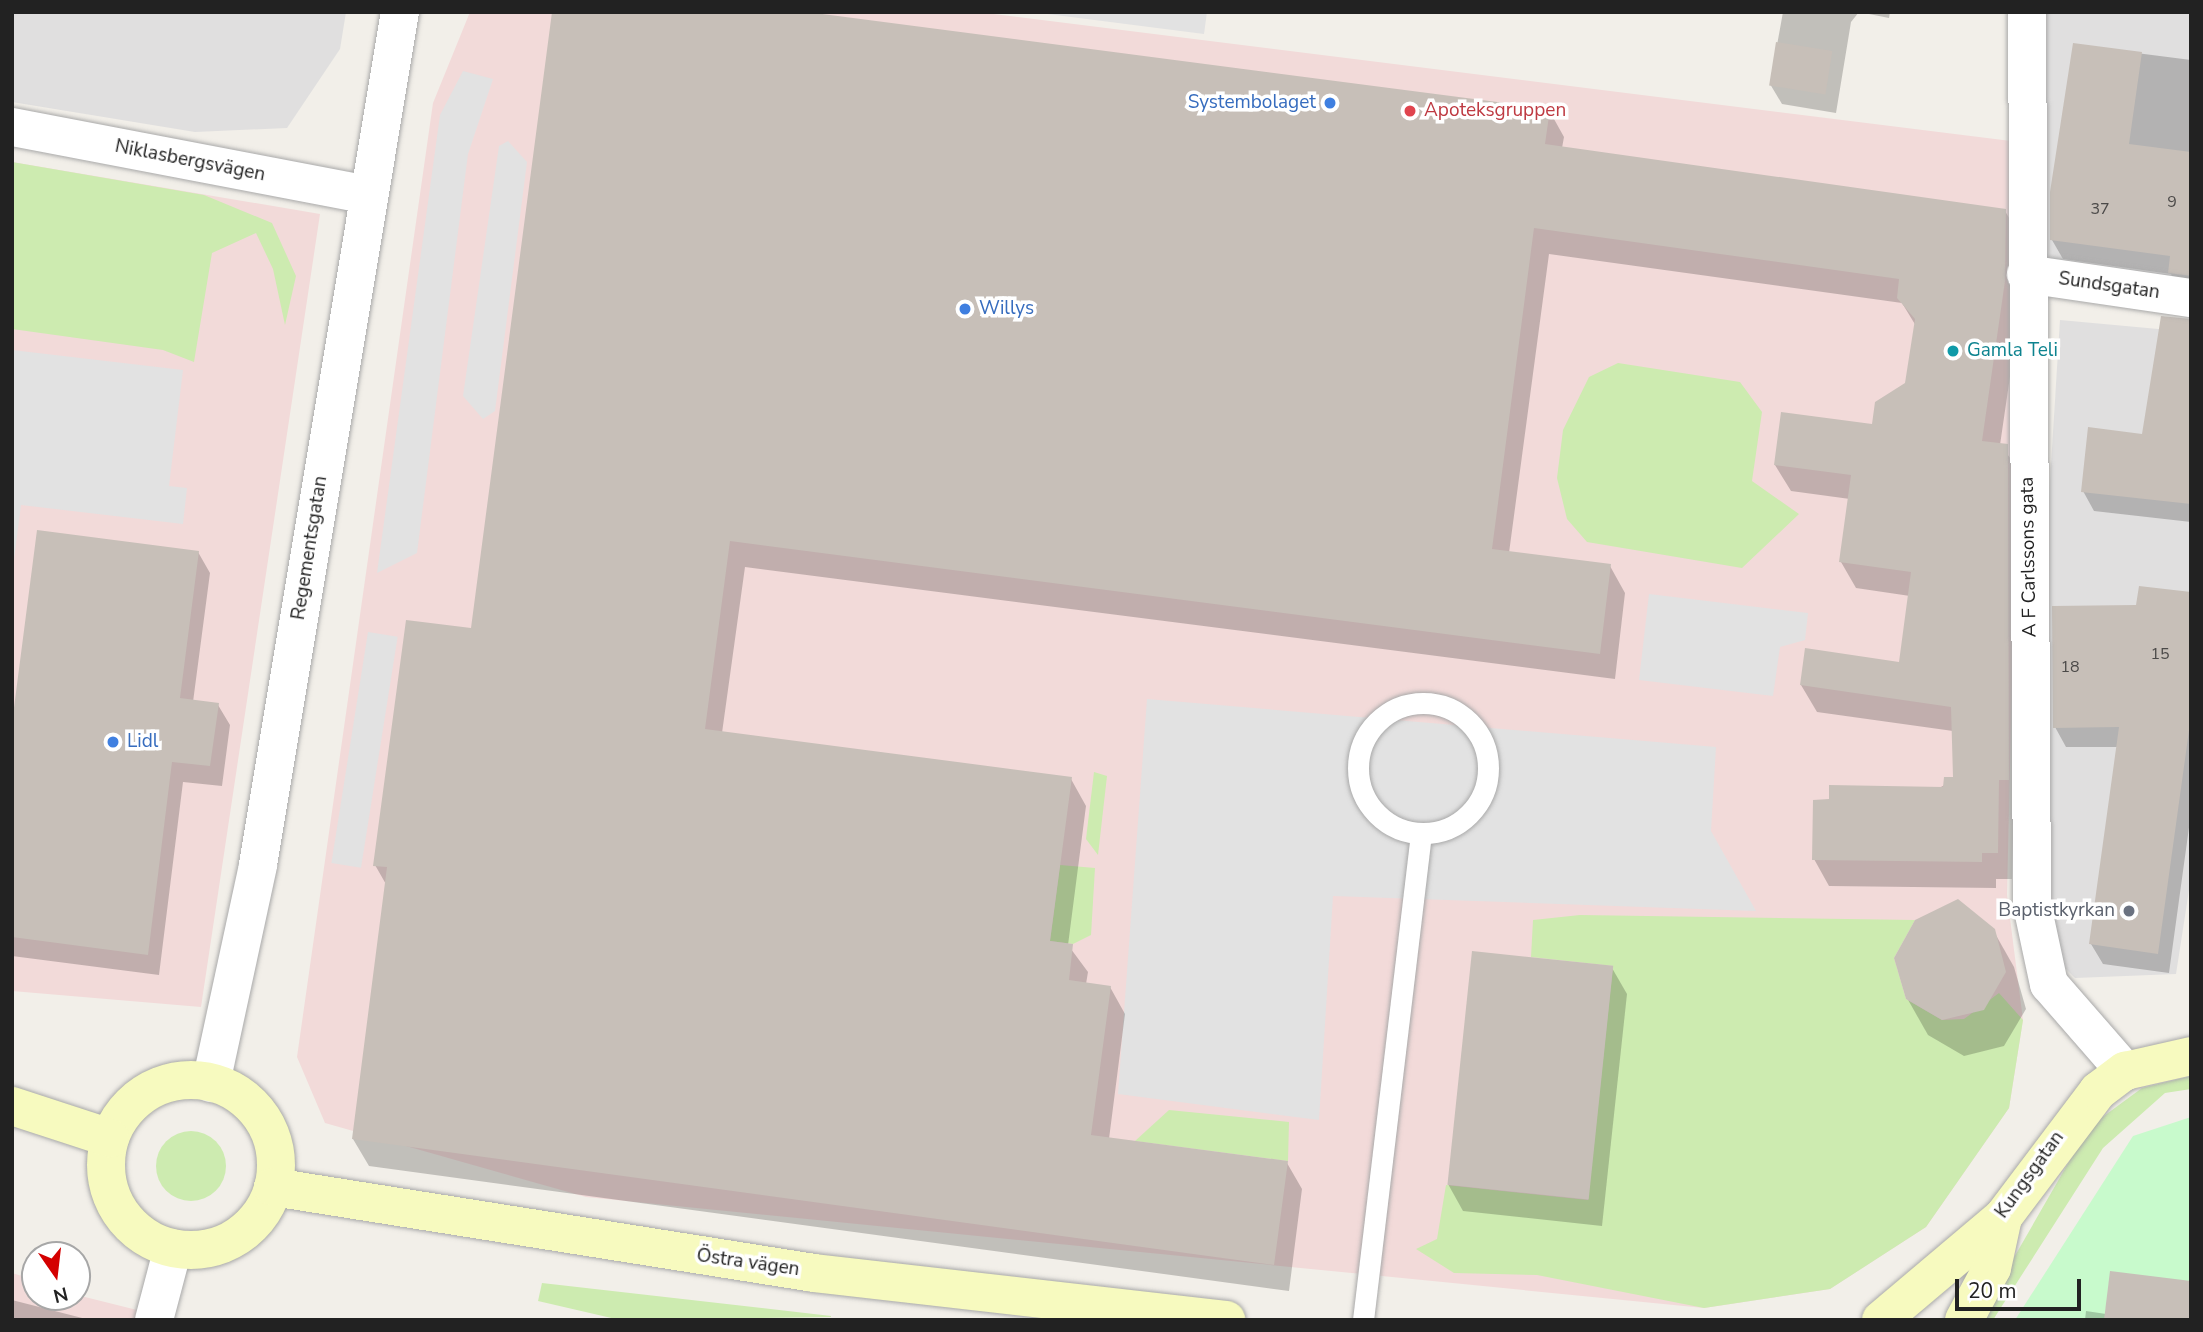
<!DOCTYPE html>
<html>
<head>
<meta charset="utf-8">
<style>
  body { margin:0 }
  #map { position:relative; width:2203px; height:1332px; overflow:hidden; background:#f2efe9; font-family:"Nunito Sans",sans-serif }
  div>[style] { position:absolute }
  .residential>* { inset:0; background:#e0dfdf }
  .commercial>* { inset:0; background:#f2dad9 }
  .grass>* { inset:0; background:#cdebb0 }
  .round { border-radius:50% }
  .park>* { inset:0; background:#c8facc }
  .parking>* { inset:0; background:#e2e2e2; transform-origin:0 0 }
  .shadow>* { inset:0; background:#0003 }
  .building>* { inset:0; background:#c7bfb8; transform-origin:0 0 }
  .roads { filter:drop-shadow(0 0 2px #a9a9a9) drop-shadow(0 0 2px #a9a9a9) }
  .lane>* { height:21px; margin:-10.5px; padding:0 10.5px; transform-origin:10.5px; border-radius:10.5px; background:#fff }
  .lane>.ring { margin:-10.5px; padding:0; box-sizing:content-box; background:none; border:21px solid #fff; border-radius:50% }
  .street>* { height:38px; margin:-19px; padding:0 19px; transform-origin:19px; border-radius:19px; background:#fff }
  .secondary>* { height:38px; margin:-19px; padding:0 19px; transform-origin:19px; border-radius:19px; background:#f7fabf }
  .secondary>.ring { margin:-19px; padding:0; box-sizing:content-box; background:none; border:38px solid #f7fabf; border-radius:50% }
  .dots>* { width:19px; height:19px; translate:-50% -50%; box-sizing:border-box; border:4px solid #fff; border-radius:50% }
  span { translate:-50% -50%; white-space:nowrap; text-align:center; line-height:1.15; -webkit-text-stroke:7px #fff; paint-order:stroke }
  .number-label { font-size:16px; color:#4b4948 }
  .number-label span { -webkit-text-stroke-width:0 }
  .shop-label { font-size:19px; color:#366cbe }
  .right { translate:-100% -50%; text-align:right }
  .left { translate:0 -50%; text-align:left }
  .health-label { font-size:19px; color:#be3a42 }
  .street-label { font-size:19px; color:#222 }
  .culture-label { font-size:19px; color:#0d838f }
  .worship-label { font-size:19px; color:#5b616d }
  .frame { position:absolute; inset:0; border:14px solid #222; pointer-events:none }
  .north { position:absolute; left:21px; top:1241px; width:70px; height:70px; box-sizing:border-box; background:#fff; border:2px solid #a7a7a7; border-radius:50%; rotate:166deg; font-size:19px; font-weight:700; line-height:28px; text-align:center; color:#222 }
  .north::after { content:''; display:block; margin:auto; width:24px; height:32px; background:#d40000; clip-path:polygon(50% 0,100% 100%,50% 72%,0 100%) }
  .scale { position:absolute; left:1955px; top:1279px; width:126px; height:32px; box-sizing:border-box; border:4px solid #222; border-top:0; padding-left:9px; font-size:21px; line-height:24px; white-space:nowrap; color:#222; -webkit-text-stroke:5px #fff; paint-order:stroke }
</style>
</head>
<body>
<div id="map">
  <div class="residential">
    <i style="clip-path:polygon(12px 12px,346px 12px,340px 49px,287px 128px,195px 132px,12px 102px)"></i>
    <i style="clip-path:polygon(2043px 12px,2191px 12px,2191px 281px,2031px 258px)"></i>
    <i style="clip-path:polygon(2060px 320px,2191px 332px,2191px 877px,2176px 974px,2075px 978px,2058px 961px,2050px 906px,2043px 594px)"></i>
  </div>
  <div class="commercial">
    <i style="clip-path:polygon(470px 12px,977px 12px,2011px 141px,2018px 428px,2007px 895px,2023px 1020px,2009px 1108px,1926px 1227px,1830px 1289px,1704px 1308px,586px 1197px,325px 1123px,297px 1057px,433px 103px)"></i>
    <i style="clip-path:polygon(12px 162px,320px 214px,201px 1007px,12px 991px)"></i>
    <i style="clip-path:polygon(12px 1273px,35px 1280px,35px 1297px,77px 1295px,177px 1320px,12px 1320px)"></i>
  </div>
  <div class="grass">
    <i style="clip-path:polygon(12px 162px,204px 195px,272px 223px,296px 276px,285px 325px,273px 269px,256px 233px,212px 253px,194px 362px,163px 350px,12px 329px)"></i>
    <i style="clip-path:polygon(1618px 363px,1740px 382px,1762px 412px,1752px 481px,1799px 514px,1742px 568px,1587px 542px,1567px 519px,1557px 478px,1563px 430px,1589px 377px)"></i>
    <i style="clip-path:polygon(1094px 772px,1107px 776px,1098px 855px,1086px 839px)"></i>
    <i style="clip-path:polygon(1060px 865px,1095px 868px,1091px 935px,1073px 944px,1050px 941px)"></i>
    <i style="clip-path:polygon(1580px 915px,1915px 920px,1894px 958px,1906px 999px,1942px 1020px,1964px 1019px,1999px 993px,2023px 1020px,2009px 1108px,1926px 1227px,1830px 1289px,1704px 1308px,1537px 1275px,1454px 1273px,1416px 1249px,1437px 1239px,1446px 1185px,1588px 1200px,1613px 966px,1531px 957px,1533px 920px)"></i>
    <i style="clip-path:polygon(2191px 1076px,2191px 1089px,2165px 1093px,2103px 1148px,1993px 1320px,1978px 1320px,2089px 1127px,2142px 1088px)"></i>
    <i style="clip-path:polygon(1169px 1110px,1289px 1122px,1288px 1161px,1135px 1141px)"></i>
    <i class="round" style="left:156px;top:1131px;width:70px;height:70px"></i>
    <i style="clip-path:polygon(542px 1283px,831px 1316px,831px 1317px,620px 1320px,538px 1301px)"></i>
  </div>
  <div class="park">
    <i style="clip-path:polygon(2191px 1117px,2191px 1320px,2015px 1320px,2133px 1136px)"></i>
  </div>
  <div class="parking">
    <i style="clip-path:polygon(1032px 12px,1207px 12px,1204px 34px)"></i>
    <i style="clip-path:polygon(463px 71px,493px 79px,468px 154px,417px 553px,377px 573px,440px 115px)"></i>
    <i style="clip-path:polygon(508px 141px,527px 162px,495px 411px,483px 419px,463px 396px,499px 146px)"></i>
    <i style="clip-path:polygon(12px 350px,183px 370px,169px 486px,187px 488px,183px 524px,21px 505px,12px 575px)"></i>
    <i style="clip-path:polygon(1649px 594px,1808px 613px,1805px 640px,1780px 647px,1773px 696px,1639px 680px)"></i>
    <i style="left:368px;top:632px;width:30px;height:234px;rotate:9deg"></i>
    <i style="clip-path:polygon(1147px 699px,1716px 747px,1711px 831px,1756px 911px,1333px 896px,1319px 1120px,1118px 1094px)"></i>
  </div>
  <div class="shadow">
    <i style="clip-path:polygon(1783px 12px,1890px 12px,1889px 18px,1859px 12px,1851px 22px,1836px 113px,1782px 104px,1770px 84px)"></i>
    <i style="clip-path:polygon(2074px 45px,2191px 60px,2191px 294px,2181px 292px,2171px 274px,2063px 259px,2052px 240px)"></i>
    <i style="clip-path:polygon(1549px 110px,1564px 137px,1562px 148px,2005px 211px,2021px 238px,2020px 308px,2000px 445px,2022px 473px,2012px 879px,1996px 879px,1996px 888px,1829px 886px,1814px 859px,1955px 779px,1953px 731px,1817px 712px,1801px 685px,1900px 664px,1910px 596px,1856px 588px,1841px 562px,1850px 499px,1791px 491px,1775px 465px,1873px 426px,1907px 385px,1916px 326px,1902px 303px,1549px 254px,1509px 553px,1610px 566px,1625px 593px,1615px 679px,745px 567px,722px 733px,1071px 779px,1086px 806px,1068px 945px,1088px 972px,1086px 984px,1110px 987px,1125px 1014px,1109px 1139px,1287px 1163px,1302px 1189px,1289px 1291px,369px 1166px,353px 1139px,387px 886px,375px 865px,472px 630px)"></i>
    <i style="clip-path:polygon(2191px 320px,2191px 522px,2094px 511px,2083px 491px,2144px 436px)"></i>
    <i style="clip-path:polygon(198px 552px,210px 573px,193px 702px,218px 705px,230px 725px,222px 786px,183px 782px,159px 975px,12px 956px,12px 737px)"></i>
    <i style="clip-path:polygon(2191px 594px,2191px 813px,2169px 973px,2103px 964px,2091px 944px,2118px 747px,2066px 747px,2055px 727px,2137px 607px)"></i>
    <i style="clip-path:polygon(1993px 930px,2014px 967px,2026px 1009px,2004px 1046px,1964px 1056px,1928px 1035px,1907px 998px)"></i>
    <i style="clip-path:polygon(1612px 968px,1627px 994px,1602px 1226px,1463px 1211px,1448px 1184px)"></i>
    <i style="clip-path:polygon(12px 1300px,90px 1320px,12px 1320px)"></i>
    <i style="clip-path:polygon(2086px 1311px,2106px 1314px,2191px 1320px,2085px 1320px)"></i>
  </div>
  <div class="building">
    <i style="clip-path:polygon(552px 12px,807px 12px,1550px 109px,1545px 144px,2006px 209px,2005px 281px,1982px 441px,2008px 444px,2009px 780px,1999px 780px,1998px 853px,1982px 853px,1982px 862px,1812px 860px,1813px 800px,1829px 799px,1829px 785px,1943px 787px,1944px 777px,1953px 777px,1951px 707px,1800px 685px,1805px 648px,1899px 662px,1911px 572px,1839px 562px,1851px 475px,1774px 465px,1781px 412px,1872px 424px,1875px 402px,1905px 383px,1915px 319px,1897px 298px,1899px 279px,1534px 228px,1492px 549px,1611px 564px,1600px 654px,730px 541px,705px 729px,1072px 777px,1050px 941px,1073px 944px,1069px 980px,1111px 986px,1091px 1135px,1288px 1161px,1274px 1265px,352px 1139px,387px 867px,373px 866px,406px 620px,471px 628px)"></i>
    <i style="left:1776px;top:42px;width:57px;height:44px;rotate:9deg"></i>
    <i style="clip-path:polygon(2073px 43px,2142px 52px,2129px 144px,2191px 152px,2191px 276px,2168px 273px,2170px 256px,2050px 240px,2050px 192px)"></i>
    <i style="clip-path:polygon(2161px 316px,2191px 319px,2191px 504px,2081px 492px,2088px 427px,2142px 434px)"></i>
    <i style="clip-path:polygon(37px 530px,199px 551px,180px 698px,219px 703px,210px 766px,172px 762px,148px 955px,12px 937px,12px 723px)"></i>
    <i style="clip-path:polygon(2139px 586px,2191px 592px,2191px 716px,2158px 954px,2089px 944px,2119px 727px,2053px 728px,2052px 606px,2136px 605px)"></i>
    <i style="clip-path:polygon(1958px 899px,1995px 929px,2006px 972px,1984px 1010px,1942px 1020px,1906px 999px,1894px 958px,1915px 920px)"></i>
    <i style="left:1472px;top:951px;width:142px;height:235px;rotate:6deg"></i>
    <i style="clip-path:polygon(2110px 1271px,2191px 1281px,2191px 1320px,2104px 1320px)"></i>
  </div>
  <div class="roads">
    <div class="lane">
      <i class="ring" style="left:1358px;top:703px;width:109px;height:109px"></i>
      <i style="left:1363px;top:1320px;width:490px;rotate:-83.2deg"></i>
    </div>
    <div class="street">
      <i style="left:2027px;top:12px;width:893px;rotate:89.68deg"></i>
      <i style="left:2032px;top:905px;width:81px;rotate:77.9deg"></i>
      <i style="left:2049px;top:984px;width:116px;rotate:48.9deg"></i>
      <i style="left:12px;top:127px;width:362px;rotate:10.8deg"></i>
      <i style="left:2026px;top:274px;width:167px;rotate:8.3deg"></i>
      <i style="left:211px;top:1083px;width:223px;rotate:-77.8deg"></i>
      <i style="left:258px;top:865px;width:865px;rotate:-80.55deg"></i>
      <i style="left:154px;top:1320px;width:74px;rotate:-75.2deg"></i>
    </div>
    <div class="secondary">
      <i class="ring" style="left:106px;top:1080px;width:132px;height:132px"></i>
      <i style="left:12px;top:1106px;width:103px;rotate:18.1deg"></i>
      <i style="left:273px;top:1187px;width:548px;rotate:9.03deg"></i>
      <i style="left:814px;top:1273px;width:415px;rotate:6.5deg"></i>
      <i style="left:1881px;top:1320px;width:160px;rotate:-40.2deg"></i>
      <i style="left:2003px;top:1217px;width:158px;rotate:-53deg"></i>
      <i style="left:2098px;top:1091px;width:34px;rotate:-37deg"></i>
      <i style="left:2125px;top:1071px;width:68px;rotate:-12.8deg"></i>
      <i style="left:1964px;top:1320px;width:59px;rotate:-61.7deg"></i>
      <i style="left:1992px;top:1268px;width:52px;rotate:-77.8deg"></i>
    </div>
  </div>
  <div class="dots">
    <i style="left:1330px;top:103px;background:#3f7fe0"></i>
    <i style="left:1410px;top:111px;background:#e0444e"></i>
    <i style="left:965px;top:309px;background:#3f7fe0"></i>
    <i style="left:1953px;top:351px;background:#0f9aa8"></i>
    <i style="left:113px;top:742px;background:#3f7fe0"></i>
    <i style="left:2129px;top:911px;background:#6b7280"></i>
  </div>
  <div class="number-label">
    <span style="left:2172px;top:202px">9</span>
    <span style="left:2100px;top:209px">37</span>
    <span style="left:2160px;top:654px">15</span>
    <span style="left:2070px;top:667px">18</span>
  </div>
  <div class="shop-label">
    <span class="right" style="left:1316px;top:103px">Systembolaget</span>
    <span class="left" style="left:979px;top:309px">Willys</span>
    <span class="left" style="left:127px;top:742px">Lidl</span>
  </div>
  <div class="health-label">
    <span class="left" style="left:1424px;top:111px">Apoteksgruppen</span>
  </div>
  <div class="street-label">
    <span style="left:190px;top:161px;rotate:11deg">Niklasbergsvägen</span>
    <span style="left:2109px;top:286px;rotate:8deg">Sundsgatan</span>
    <span style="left:310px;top:548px;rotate:-81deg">Regementsgatan</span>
    <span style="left:2029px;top:557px;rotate:-91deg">A F Carlssons gata</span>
    <span style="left:2030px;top:1175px;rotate:-54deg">Kungsgatan</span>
    <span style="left:748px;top:1263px;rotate:8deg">Östra vägen</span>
  </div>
  <div class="culture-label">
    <span class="left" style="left:1967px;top:351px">Gamla Teli</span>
  </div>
  <div class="worship-label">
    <span class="right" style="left:2115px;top:911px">Baptistkyrkan</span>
  </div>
  <div class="frame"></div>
  <div class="north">N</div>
  <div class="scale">20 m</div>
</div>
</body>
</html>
